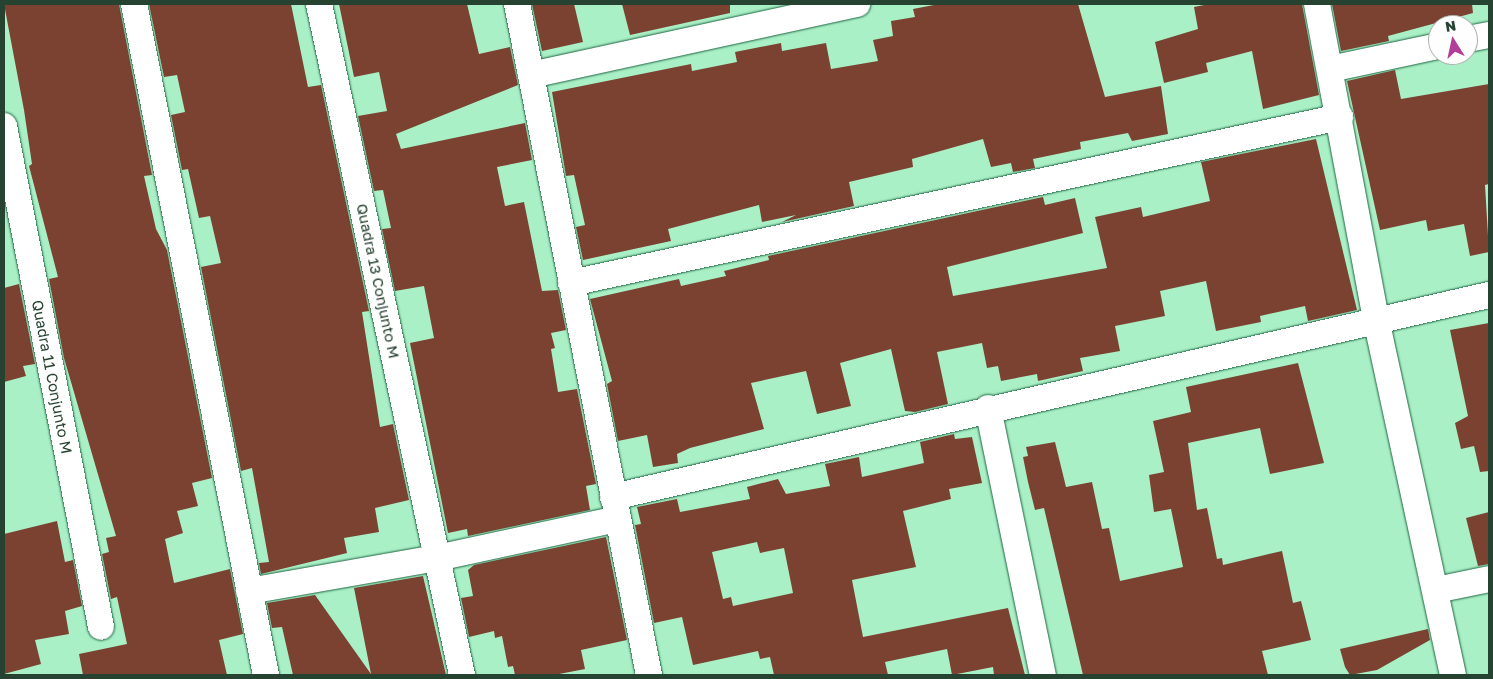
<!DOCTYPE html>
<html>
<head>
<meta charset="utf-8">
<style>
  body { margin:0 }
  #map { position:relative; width:1493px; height:679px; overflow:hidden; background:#aaf0c6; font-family:"Golos Text",sans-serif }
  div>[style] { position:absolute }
  .building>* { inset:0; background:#7b4231 }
  .roads { filter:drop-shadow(0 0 1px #1e6542) drop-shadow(0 0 1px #1e6542) }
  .minor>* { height:26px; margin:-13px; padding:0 13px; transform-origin:13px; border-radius:13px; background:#fff }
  span { translate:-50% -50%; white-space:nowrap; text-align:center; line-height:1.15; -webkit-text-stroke:5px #fefefe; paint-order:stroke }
  .street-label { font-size:15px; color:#264231 }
  .frame { position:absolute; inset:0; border:5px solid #264231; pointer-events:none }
  .north { position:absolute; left:1428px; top:15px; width:50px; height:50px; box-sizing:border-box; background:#fefefe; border:1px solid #a8b3ac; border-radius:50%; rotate:350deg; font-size:14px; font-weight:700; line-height:20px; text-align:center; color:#264231 }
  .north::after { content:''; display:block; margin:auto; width:18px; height:22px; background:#b13e98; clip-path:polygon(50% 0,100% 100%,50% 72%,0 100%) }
</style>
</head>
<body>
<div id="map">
  <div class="building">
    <i style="clip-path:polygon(4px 4px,119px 4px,152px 175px,144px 176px,156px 229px,167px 250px,212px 478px,192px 483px,198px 506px,177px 511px,183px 533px,165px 539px,174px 583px,230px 569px,243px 634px,219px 640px,227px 675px,83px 675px,79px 654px,127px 644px,117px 597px,111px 599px,102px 554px,109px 552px,106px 538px,116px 536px,64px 358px,49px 279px,58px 277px,29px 166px,32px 164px,24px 110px)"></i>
    <i style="clip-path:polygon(149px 4px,291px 4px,308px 87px,321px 85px,369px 311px,362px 312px,380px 427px,393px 424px,409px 500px,375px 508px,379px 532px,344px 538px,347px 553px,261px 574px,259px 563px,269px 562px,252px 468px,241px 471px,201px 267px,221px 263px,210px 216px,199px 218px,188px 169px,182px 170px,171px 115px,185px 112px,177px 75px,164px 77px)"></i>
    <i style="clip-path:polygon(339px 4px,467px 4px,479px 54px,510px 47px,518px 85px,396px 134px,401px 149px,525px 123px,532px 160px,497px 167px,505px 206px,524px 202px,542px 291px,558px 290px,566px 330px,551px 333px,555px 348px,551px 349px,558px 392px,577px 389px,596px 484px,586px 486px,590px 510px,468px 536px,467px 529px,448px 533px,410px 343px,434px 338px,424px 286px,395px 291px,382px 229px,391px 228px,383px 190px,374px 191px,358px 116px,387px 111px,379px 72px,354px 77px)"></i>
    <i style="clip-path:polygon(532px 4px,574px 4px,583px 42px,542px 51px)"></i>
    <i style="clip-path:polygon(622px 4px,730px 4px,730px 13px,630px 35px)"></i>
    <i style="clip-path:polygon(939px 4px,1078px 4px,1105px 97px,1161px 86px,1168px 134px,1132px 141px,1128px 133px,1080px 142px,1081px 149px,1033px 159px,1035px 168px,1013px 172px,1011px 163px,991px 167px,983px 139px,912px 159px,913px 167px,849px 182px,854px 206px,782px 222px,796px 215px,762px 222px,759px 205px,668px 229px,671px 241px,583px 260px,576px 227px,585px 225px,574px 175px,566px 176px,552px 92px,691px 64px,692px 71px,737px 62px,735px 52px,781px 43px,782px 51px,826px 43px,831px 69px,878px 61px,873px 40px,893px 36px,891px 21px,915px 17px,913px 9px)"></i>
    <i style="clip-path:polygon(1209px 4px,1302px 4px,1319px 95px,1263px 109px,1252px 51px,1206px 63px,1208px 72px,1164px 83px,1155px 42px,1198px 29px,1194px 7px)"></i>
    <i style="clip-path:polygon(1332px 4px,1472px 4px,1473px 13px,1388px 36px,1389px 41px,1341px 51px)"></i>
    <i style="clip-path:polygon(1395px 70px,1401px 99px,1489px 84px,1489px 184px,1485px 185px,1489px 252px,1470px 256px,1464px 224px,1428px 231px,1426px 220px,1380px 230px,1347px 81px)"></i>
    <i style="clip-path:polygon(1316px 139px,1357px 310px,1308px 321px,1305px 306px,1260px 316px,1261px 322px,1216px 331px,1206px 281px,1160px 291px,1165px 316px,1115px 326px,1120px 351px,1080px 358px,1083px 371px,1038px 381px,1037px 374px,1001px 381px,998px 366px,987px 368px,982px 343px,937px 352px,948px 404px,915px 412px,905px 411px,891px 349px,840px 363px,851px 406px,817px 414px,806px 371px,751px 383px,764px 429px,690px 448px,677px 454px,678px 463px,653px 467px,647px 435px,618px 441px,607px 384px,612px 381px,590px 299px,679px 279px,681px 286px,726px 276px,724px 271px,769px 260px,768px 256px,1043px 197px,1045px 205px,1075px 198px,1083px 233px,947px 267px,953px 296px,1107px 268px,1095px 217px,1141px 207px,1143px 217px,1210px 201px,1201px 162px)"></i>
    <i style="clip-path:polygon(19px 284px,35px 364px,23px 366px,26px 376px,4px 382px,4px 288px)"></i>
    <i style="clip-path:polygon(1489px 323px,1489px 471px,1480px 472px,1474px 446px,1461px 449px,1455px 423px,1468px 416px,1450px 330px)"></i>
    <i style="clip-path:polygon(1298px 363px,1324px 463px,1270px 474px,1260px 428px,1188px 443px,1197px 510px,1207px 508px,1217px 559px,1222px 558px,1223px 565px,1282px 551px,1293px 603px,1301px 601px,1311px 640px,1262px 651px,1268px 675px,1083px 675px,1044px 508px,1035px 510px,1028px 482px,1023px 457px,1028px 456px,1026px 447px,1055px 442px,1066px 487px,1092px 482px,1102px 529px,1109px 528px,1120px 581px,1183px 567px,1171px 509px,1154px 512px,1149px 475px,1164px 472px,1153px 421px,1191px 412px,1186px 387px)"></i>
    <i style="clip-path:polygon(evenodd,954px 434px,955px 439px,972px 437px,982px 483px,949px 489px,951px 499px,903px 511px,916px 567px,852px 580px,863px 637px,1008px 608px,1025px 675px,994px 675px,993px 667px,952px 675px,947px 649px,885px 662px,888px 675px,774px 675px,770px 657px,760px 659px,758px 651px,693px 665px,682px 617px,654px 623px,635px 525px,641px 524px,637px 507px,677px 499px,680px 512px,750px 499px,747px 487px,778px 479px,786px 494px,830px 486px,825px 464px,859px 457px,862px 477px,924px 463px,920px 442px,954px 434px,757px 542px,760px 553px,784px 548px,793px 593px,733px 606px,731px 597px,723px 599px,712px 552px,757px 542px)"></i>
    <i style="clip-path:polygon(1489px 512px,1489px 564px,1478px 566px,1466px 518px)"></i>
    <i style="clip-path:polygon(57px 521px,65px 562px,73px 560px,82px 606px,65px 611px,69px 634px,35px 640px,41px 664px,4px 674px,4px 534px)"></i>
    <i style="clip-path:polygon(606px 537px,627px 640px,581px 650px,585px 669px,554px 675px,515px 675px,513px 666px,508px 667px,502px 636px,495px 638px,494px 631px,469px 637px,461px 598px,473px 596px,468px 570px,474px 565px)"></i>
    <i style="clip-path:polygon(423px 576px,446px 675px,293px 675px,282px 627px,272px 628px,267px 603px,315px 595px,371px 674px,354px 588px)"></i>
    <i style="clip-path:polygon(1428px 629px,1430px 640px,1377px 670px,1350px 675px,1345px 667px,1340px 649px)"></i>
  </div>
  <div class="roads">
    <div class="minor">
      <i style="left:134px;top:4px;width:684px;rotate:78.87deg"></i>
      <i style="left:319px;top:4px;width:686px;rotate:77.97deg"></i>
      <i style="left:517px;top:4px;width:684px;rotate:78.87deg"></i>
      <i style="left:1317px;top:4px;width:320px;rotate:79.4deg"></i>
      <i style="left:1376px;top:319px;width:364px;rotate:77.8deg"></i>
      <i style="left:1468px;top:39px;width:21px;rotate:-11deg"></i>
      <i style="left:1330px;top:69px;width:110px;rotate:-12deg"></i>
      <i style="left:531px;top:75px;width:334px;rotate:-12.3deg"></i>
      <i style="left:4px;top:126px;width:510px;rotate:79.04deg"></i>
      <i style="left:571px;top:283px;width:787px;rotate:-12.18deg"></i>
      <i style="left:988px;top:408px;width:273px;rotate:78.4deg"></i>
      <i style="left:613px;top:497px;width:899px;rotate:-12.99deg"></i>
      <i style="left:1436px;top:590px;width:54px;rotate:-11.7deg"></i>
      <i style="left:249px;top:591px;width:191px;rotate:-10deg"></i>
      <i style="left:437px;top:558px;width:184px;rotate:-12.2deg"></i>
    </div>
  </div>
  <div class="street-label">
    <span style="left:378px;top:281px;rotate:78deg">Quadra 13 Conjunto M</span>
    <span style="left:52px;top:377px;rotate:79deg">Quadra 11 Conjunto M</span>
  </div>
  <div class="frame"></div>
  <div class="north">N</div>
</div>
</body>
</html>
